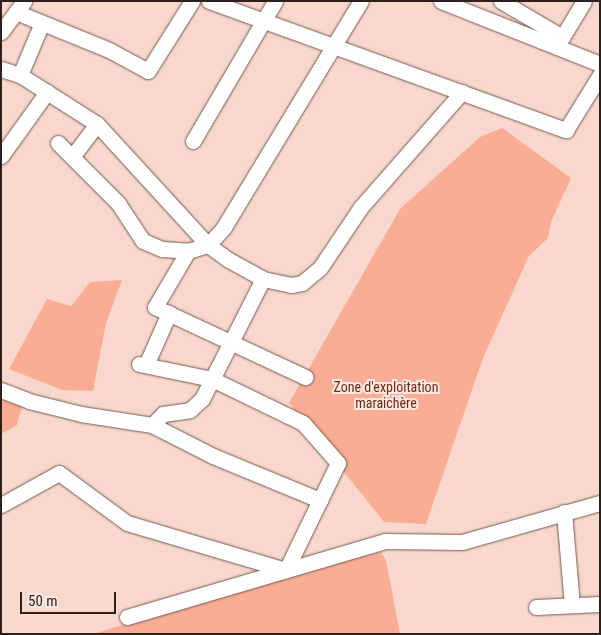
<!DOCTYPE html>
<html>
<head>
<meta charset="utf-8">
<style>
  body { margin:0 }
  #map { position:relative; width:601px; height:635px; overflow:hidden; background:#f8d8cd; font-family:"Roboto Condensed",sans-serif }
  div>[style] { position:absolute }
  .green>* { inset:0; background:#faad94 }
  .roads { filter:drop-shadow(0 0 1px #745951) drop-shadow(0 0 1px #745951) }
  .minor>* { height:15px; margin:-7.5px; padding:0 7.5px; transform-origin:7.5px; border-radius:7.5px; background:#fff }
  span { translate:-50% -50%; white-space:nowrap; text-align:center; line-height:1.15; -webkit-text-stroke:4px #fce8e2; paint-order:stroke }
  .park-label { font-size:14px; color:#712a10 }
  .frame { position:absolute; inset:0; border:2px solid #2c201c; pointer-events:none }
  .scale { position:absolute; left:20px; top:592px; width:96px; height:22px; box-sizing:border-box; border:2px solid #2c201c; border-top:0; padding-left:6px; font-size:15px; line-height:18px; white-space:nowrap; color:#2c201c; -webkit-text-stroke:4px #fce8e2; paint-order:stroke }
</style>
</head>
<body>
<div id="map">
  <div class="green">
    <i style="clip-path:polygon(502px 128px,571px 178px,551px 222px,548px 238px,529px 256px,483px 358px,426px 524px,384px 522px,289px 403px,400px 209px,480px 137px)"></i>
    <i style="clip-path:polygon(122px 280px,106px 323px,93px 391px,62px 390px,9px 369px,47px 299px,71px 306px,90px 282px)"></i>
    <i style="clip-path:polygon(1px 389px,24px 399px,17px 425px,1px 434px)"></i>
    <i style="clip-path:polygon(381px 552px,386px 560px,400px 634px,93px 634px,283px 576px)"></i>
  </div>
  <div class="roads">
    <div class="minor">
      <i style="left:209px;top:1px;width:380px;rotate:19.9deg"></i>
      <i style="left:566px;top:130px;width:65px;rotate:-58.3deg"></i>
      <i style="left:441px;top:1px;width:171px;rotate:21.6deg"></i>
      <i style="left:501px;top:1px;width:71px;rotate:30.5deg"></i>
      <i style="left:16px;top:12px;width:100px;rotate:22.2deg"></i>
      <i style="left:109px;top:50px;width:44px;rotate:28.3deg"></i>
      <i style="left:148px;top:71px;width:83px;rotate:-57.8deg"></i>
      <i style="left:1px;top:32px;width:39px;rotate:-53deg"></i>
      <i style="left:557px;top:46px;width:52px;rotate:-59deg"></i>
      <i style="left:1px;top:69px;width:20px;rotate:18deg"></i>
      <i style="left:20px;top:75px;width:91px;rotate:32.5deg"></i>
      <i style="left:97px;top:124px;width:164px;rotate:47.5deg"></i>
      <i style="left:208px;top:245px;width:26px;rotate:36deg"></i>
      <i style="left:229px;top:260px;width:39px;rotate:29deg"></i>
      <i style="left:263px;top:279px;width:29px;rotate:12deg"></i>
      <i style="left:291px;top:285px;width:11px;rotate:-10deg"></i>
      <i style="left:302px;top:283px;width:23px;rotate:-40deg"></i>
      <i style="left:320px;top:268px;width:73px;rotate:-56.1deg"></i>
      <i style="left:361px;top:207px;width:153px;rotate:-48.7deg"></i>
      <i style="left:20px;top:75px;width:56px;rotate:-67.1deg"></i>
      <i style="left:193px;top:141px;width:162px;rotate:-59.6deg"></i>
      <i style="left:58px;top:143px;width:85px;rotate:45deg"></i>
      <i style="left:118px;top:203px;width:45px;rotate:56.7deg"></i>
      <i style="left:143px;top:241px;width:21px;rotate:23deg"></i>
      <i style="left:162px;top:249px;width:26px;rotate:4deg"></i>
      <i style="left:188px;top:251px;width:21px;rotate:-17deg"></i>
      <i style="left:208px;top:245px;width:24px;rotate:-48deg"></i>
      <i style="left:224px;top:227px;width:264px;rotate:-58.8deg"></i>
      <i style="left:1px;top:156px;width:79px;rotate:-54.3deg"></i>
      <i style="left:72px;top:157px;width:41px;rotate:-52.9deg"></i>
      <i style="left:188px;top:251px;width:65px;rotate:120.5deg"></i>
      <i style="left:155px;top:307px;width:166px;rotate:25deg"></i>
      <i style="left:139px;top:364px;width:75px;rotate:11.6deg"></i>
      <i style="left:212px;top:379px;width:101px;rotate:25.8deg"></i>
      <i style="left:303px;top:423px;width:53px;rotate:48.8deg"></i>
      <i style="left:338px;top:463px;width:119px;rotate:115.9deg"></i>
      <i style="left:146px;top:365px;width:57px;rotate:-66.1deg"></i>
      <i style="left:1px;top:390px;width:30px;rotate:21deg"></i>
      <i style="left:29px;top:401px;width:54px;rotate:14deg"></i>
      <i style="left:81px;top:414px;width:72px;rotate:8.8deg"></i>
      <i style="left:152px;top:425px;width:68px;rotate:26.9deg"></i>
      <i style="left:213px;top:456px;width:116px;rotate:22.4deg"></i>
      <i style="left:152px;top:425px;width:16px;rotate:-45deg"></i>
      <i style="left:163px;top:414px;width:27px;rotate:-8deg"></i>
      <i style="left:190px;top:410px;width:16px;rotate:-43deg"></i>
      <i style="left:202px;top:399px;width:135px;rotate:-63.1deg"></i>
      <i style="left:1px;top:505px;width:66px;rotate:-28.9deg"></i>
      <i style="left:59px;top:473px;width:84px;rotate:36.3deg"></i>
      <i style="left:127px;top:523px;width:166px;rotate:16.5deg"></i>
      <i style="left:564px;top:512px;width:93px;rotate:85.1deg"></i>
      <i style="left:536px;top:607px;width:64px;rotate:-2.7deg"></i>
      <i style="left:127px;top:617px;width:269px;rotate:-16.4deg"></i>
      <i style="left:385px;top:541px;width:77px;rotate:0.7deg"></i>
      <i style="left:462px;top:542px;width:143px;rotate:-15.8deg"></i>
    </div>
  </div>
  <div class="park-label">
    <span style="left:386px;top:395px">Zone d'exploitation<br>maraichère</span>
  </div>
  <div class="frame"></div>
  <div class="scale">50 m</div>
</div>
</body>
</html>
